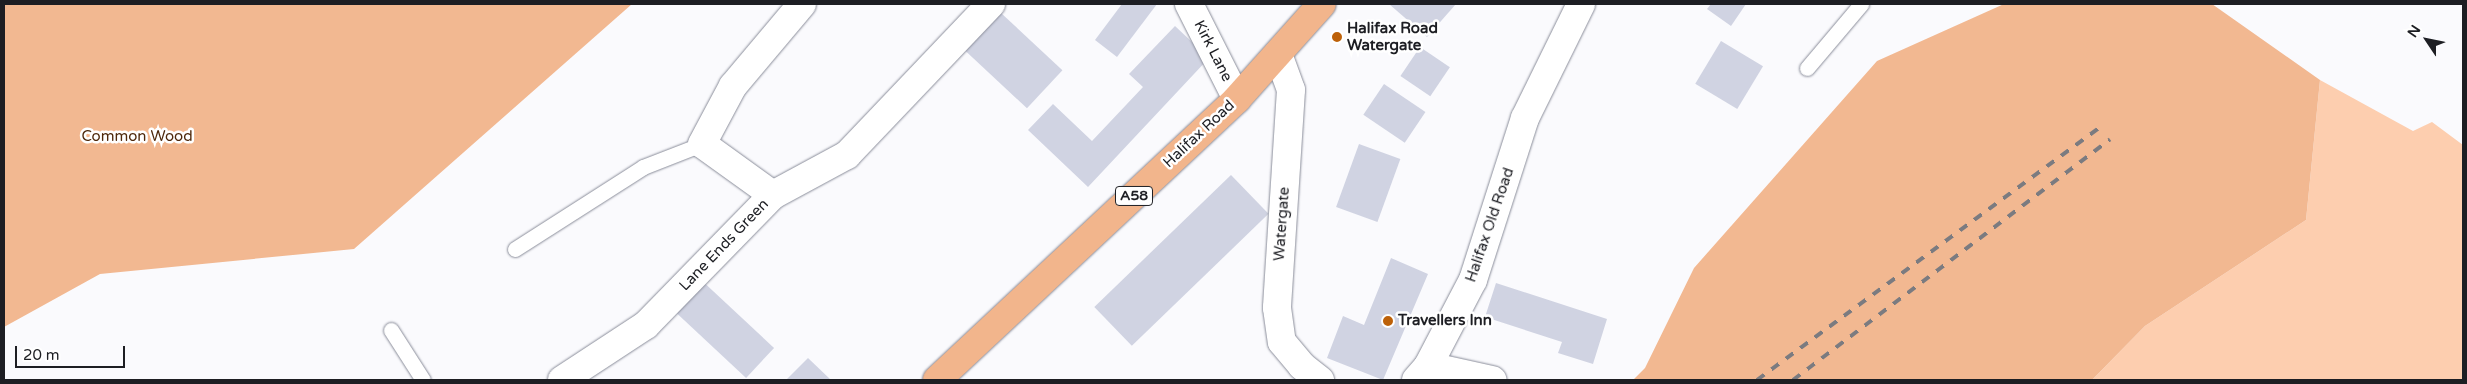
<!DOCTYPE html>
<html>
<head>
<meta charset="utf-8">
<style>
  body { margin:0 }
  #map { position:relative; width:2467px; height:384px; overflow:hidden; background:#fafafd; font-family:"Varela Round",sans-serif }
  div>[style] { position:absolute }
  .green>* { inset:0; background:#fdceaf }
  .forest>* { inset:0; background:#f2b891 }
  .building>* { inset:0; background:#d0d3e2; transform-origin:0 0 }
  .roads { filter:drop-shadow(0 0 1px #8a8d9a) drop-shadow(0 0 1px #8a8d9a) }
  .lane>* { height:15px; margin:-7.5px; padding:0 7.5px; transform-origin:7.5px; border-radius:7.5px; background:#fff }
  .street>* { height:28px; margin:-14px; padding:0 14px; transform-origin:14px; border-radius:14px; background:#fff }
  .highway>* { height:28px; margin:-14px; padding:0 14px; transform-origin:14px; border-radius:14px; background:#f2b58c }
  .rail>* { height:4px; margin-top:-2px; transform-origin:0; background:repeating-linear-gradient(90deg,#7b7b80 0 9px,transparent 0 18px) }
  .dots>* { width:14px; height:14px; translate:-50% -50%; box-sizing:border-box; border:2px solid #fff; border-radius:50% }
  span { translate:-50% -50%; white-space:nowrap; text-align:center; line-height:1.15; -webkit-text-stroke:5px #fff; paint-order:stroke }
  .shield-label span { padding:1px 4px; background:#fff; border:1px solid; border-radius:4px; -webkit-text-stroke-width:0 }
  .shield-label { font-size:14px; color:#1d1e23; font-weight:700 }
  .poi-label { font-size:15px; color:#1d1e23; font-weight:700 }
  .left { translate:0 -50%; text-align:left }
  .street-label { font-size:15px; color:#1d1e23 }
  .park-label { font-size:15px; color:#4e280b }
  .frame { position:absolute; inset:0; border:5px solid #1d1e23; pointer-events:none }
  .north { position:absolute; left:2402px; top:15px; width:50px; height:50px; -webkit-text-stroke:4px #fff; paint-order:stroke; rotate:304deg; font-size:14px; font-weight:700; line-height:20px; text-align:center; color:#1d1e23 }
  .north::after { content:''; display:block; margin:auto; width:18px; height:22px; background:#1d1e23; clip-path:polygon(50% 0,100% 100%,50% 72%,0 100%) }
  .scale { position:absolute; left:15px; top:346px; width:110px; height:22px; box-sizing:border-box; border:2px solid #1d1e23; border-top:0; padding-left:6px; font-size:15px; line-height:18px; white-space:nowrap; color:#1d1e23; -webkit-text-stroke:4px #fff; paint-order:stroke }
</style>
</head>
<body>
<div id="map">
  <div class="green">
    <i style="clip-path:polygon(2320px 80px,2413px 131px,2432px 122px,2463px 145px,2463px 380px,2092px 380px,2145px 326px,2306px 220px)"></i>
  </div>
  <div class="forest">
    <i style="clip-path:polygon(4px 4px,632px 4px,354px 249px,100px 274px,4px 327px)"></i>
    <i style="clip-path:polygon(2004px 4px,2212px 4px,2320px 80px,2306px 220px,2145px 326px,2092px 380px,1633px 380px,1645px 368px,1694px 268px,1877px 61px)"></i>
  </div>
  <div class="building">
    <i style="clip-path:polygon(1122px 4px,1157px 4px,1117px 57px,1095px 40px)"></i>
    <i style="clip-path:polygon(1389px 4px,1456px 4px,1427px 37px)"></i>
    <i style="clip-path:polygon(1711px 4px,1746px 4px,1731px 26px,1707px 9px)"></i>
    <i style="left:1001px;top:13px;width:84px;height:52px;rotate:43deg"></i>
    <i style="clip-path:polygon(1175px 26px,1209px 58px,1088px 187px,1028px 130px,1053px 104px,1092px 141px,1143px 87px,1129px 74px)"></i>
    <i style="left:1721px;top:41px;width:49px;height:50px;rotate:31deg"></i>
    <i style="left:1420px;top:47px;width:36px;height:35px;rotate:34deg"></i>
    <i style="left:1384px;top:84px;width:50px;height:37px;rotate:34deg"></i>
    <i style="left:1359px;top:144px;width:44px;height:67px;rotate:20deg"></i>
    <i style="left:1231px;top:175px;width:54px;height:190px;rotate:46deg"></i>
    <i style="clip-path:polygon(1391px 258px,1428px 274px,1383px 380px,1327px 358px,1343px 316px,1364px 325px)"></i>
    <i style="left:698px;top:277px;width:104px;height:41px;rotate:43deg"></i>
    <i style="clip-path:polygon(1496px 283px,1607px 319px,1593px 364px,1558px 353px,1562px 342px,1485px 317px)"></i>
    <i style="clip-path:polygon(808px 358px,831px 380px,786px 380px)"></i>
  </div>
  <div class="roads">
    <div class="lane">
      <i style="left:1807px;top:68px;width:84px;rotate:-49.8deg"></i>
      <i style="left:515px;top:249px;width:152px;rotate:-32.6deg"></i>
      <i style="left:643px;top:167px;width:63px;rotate:-21.3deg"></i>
      <i style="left:391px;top:330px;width:59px;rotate:57.4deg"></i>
    </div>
    <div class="street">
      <i style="left:1189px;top:4px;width:106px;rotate:63.2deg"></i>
      <i style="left:1278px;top:54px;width:38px;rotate:70deg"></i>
      <i style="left:1291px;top:90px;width:218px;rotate:93.7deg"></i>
      <i style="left:1277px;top:308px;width:34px;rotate:82deg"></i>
      <i style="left:1282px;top:342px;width:31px;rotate:50deg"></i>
      <i style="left:1302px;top:366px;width:23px;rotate:38deg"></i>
      <i style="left:773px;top:195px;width:87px;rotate:-144.3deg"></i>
      <i style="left:702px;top:144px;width:66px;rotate:-61.9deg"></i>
      <i style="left:733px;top:86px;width:107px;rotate:-49.9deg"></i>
      <i style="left:1428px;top:366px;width:66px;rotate:12.3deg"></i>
      <i style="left:562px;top:380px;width:100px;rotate:-33.2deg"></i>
      <i style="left:646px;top:325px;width:182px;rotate:-45.7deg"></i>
      <i style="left:773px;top:195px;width:84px;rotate:-28.4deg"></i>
      <i style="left:847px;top:155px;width:209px;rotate:-46.4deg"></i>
      <i style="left:1416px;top:380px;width:18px;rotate:-49deg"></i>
      <i style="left:1428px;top:366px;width:97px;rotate:-62.4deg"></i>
      <i style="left:1473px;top:280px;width:170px;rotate:-72.2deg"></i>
      <i style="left:1525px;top:118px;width:127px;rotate:-63.8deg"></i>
    </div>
    <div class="highway">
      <i style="left:937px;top:380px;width:411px;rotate:-43.1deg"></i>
      <i style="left:1237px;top:99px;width:127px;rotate:-48.2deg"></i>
    </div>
  </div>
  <div class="rail">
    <i style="left:1757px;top:380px;width:428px;rotate:-36.4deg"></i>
    <i style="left:1793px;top:380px;width:398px;rotate:-37.2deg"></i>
  </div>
  <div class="dots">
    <i style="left:1337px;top:37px;background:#bd6109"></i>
    <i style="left:1388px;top:321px;background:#bd6109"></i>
  </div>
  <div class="shield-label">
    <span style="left:1134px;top:196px">A58</span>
  </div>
  <div class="poi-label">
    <span class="left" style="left:1347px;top:37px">Halifax Road<br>Watergate</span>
    <span class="left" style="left:1398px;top:321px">Travellers Inn</span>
  </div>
  <div class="street-label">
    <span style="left:1213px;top:51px;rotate:63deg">Kirk Lane</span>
    <span style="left:1199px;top:134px;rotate:-43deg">Halifax Road</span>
    <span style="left:1282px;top:224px;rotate:-86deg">Watergate</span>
    <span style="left:1490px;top:225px;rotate:-71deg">Halifax Old Road</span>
    <span style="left:724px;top:245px;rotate:-46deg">Lane Ends Green</span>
  </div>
  <div class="park-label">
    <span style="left:137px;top:137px">Common Wood</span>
  </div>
  <div class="frame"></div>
  <div class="north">N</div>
  <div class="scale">20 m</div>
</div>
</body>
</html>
